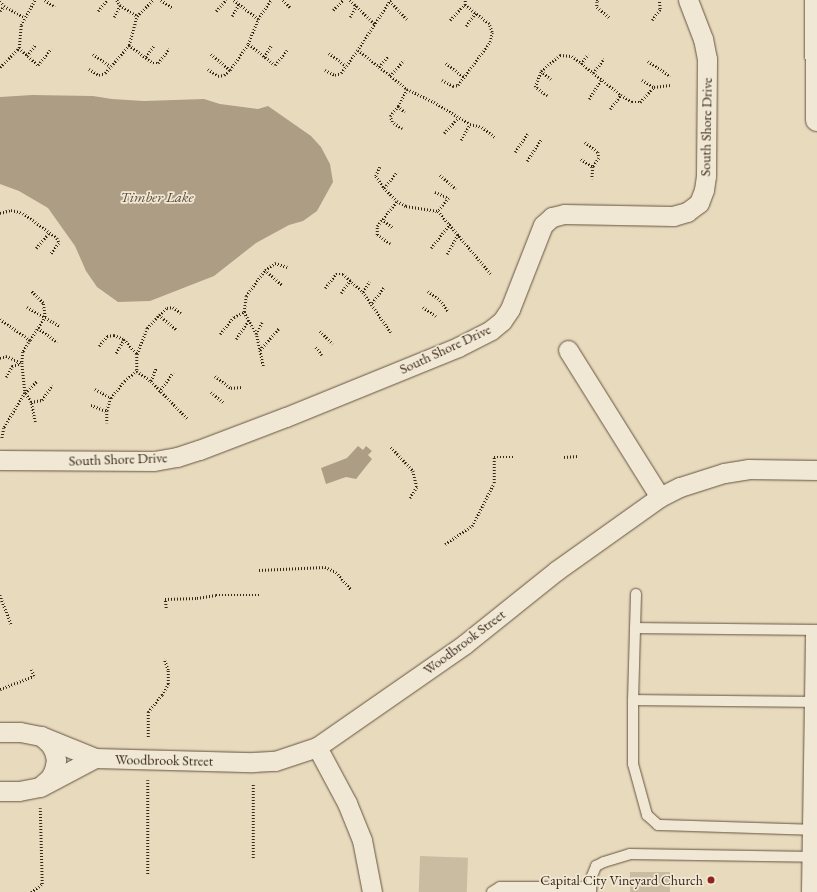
<!DOCTYPE html>
<html>
<head>
<meta charset="utf-8">
<style>
  body { margin:0 }
  #map { position:relative; width:817px; height:892px; overflow:hidden; background:#e8dbbd; font-family:"EB Garamond",serif }
  div>[style] { position:absolute }
  .green>* { inset:0; background:#cabca1; transform-origin:0 0 }
  .water>* { inset:0; background:#ad9d85 }
  .path>* { height:2.5px; margin-top:-1.25px; transform-origin:0; background:repeating-linear-gradient(90deg,#3a2618 0 1px,transparent 0 3px) }
  .roads { filter:drop-shadow(0 0 1px #665341) drop-shadow(0 0 1px #665341) }
  .lane>* { height:10px; margin:-5px; padding:0 5px; transform-origin:5px; border-radius:5px; background:#f0e8d4 }
  .street>* { height:19px; margin:-9.5px; padding:0 9.5px; transform-origin:9.5px; border-radius:9.5px; background:#f0e8d4 }
  .secondary>* { height:22px; margin:-11px; padding:0 11px; transform-origin:11px; border-radius:11px; background:#f0e8d4 }
  .dots>* { width:11px; height:11px; translate:-50% -50%; box-sizing:border-box; border:2px solid #f0e8d4; border-radius:50% }
  span { translate:-50% -50%; white-space:nowrap; text-align:center; line-height:1.15; -webkit-text-stroke:3.5px #f0e8d4; paint-order:stroke }
  .street-label { font-size:14px; color:#3a2618 }
  .poi-label { font-size:14px; color:#3a2618 }
  .right { translate:-100% -50%; text-align:right }
  .water-label { font-size:15px; color:#5c4a39; font-style:italic }
</style>
</head>
<body>
<div id="map">
  <div class="green">
    <i style="left:420px;top:856px;width:48px;height:36px;rotate:2deg"></i>
    <i style="left:630px;top:872px;width:40px;height:20px"></i>
  </div>
  <div class="water">
    <i style="clip-path:polygon(32px 95px,93px 96px,112px 99px,144px 101px,204px 99px,220px 104px,258px 109px,268px 106px,311px 136px,321px 147px,330px 164px,333px 182px,317px 211px,303px 221px,289px 225px,256px 243px,214px 276px,150px 301px,118px 302px,97px 287px,86px 271px,75px 246px,48px 208px,19px 191px,0 184px,0 97px)"></i>
    <i style="clip-path:polygon(358px 446px,363px 450px,366px 446px,372px 451px,368px 455px,372px 459px,356px 479px,346px 477px,326px 484px,321px 468px,347px 458px)"></i>
  </div>
  <div class="path">
    <i style="left:45px;top:0;width:12px;rotate:35deg"></i>
    <i style="left:117px;top:0;width:6px;rotate:59deg"></i>
    <i style="left:120px;top:5px;width:20px;rotate:33deg"></i>
    <i style="left:161px;top:0;width:14px;rotate:34deg"></i>
    <i style="left:234px;top:0;width:31px;rotate:38deg"></i>
    <i style="left:283px;top:0;width:11px;rotate:45deg"></i>
    <i style="left:350px;top:0;width:35px;rotate:44deg"></i>
    <i style="left:391px;top:0;width:60px;rotate:123.4deg"></i>
    <i style="left:358px;top:50px;width:63px;rotate:38.5deg"></i>
    <i style="left:407px;top:89px;width:30px;rotate:26deg"></i>
    <i style="left:434px;top:102px;width:42px;rotate:31.4deg"></i>
    <i style="left:470px;top:124px;width:12px;rotate:14deg"></i>
    <i style="left:482px;top:127px;width:16px;rotate:38deg"></i>
    <i style="left:598px;top:0;width:2px;rotate:117deg"></i>
    <i style="left:597px;top:2px;width:5px;rotate:90deg"></i>
    <i style="left:597px;top:7px;width:16px;rotate:40deg"></i>
    <i style="left:0;top:1px;width:6px;rotate:51deg"></i>
    <i style="left:4px;top:6px;width:23px;rotate:29deg"></i>
    <i style="left:390px;top:1px;width:25px;rotate:47deg"></i>
    <i style="left:333px;top:10px;width:14px;rotate:-45deg"></i>
    <i style="left:0;top:11px;width:6px;rotate:-51deg"></i>
    <i style="left:98px;top:11px;width:14px;rotate:-51deg"></i>
    <i style="left:216px;top:11px;width:15px;rotate:-48deg"></i>
    <i style="left:232px;top:16px;width:14px;rotate:-60deg"></i>
    <i style="left:114px;top:17px;width:13px;rotate:-63deg"></i>
    <i style="left:350px;top:17px;width:13px;rotate:-61deg"></i>
    <i style="left:450px;top:20px;width:21px;rotate:-47deg"></i>
    <i style="left:652px;top:20px;width:14px;rotate:-54deg"></i>
    <i style="left:660px;top:9px;width:9px;rotate:-96deg"></i>
    <i style="left:466px;top:26px;width:16px;rotate:-55deg"></i>
    <i style="left:249px;top:44px;width:33px;rotate:39deg"></i>
    <i style="left:275px;top:65px;width:19px;rotate:-51deg"></i>
    <i style="left:129px;top:45px;width:30px;rotate:37deg"></i>
    <i style="left:153px;top:63px;width:5px"></i>
    <i style="left:158px;top:63px;width:18px;rotate:-52deg"></i>
    <i style="left:19px;top:48px;width:25px;rotate:42deg"></i>
    <i style="left:38px;top:65px;width:21px;rotate:-51deg"></i>
    <i style="left:329px;top:53px;width:21px;rotate:37deg"></i>
    <i style="left:93px;top:54px;width:21px;rotate:35deg"></i>
    <i style="left:211px;top:54px;width:25px;rotate:40deg"></i>
    <i style="left:27px;top:56px;width:14px;rotate:-54deg"></i>
    <i style="left:146px;top:57px;width:14px;rotate:-56deg"></i>
    <i style="left:264px;top:57px;width:13px;rotate:-58deg"></i>
    <i style="left:648px;top:61px;width:27px;rotate:34deg"></i>
    <i style="left:446px;top:63px;width:23px;rotate:38deg"></i>
    <i style="left:581px;top:64px;width:12px;rotate:-55deg"></i>
    <i style="left:0;top:67px;width:27px;rotate:-45deg"></i>
    <i style="left:19px;top:48px;width:23px;rotate:-85deg"></i>
    <i style="left:21px;top:25px;width:29px;rotate:-61deg"></i>
    <i style="left:379px;top:67px;width:14px;rotate:-51deg"></i>
    <i style="left:89px;top:69px;width:12px;rotate:31deg"></i>
    <i style="left:99px;top:75px;width:6px;rotate:-18deg"></i>
    <i style="left:105px;top:73px;width:37px;rotate:-49deg"></i>
    <i style="left:129px;top:45px;width:30px;rotate:-75deg"></i>
    <i style="left:137px;top:16px;width:23px;rotate:-45deg"></i>
    <i style="left:208px;top:69px;width:12px;rotate:35deg"></i>
    <i style="left:218px;top:76px;width:6px;rotate:-9deg"></i>
    <i style="left:224px;top:75px;width:8px;rotate:-40deg"></i>
    <i style="left:230px;top:70px;width:32px;rotate:-55deg"></i>
    <i style="left:248px;top:44px;width:27px;rotate:-68deg"></i>
    <i style="left:258px;top:19px;width:23px;rotate:-56deg"></i>
    <i style="left:325px;top:70px;width:11px;rotate:27deg"></i>
    <i style="left:335px;top:75px;width:6px;rotate:-18deg"></i>
    <i style="left:341px;top:73px;width:29px;rotate:-54deg"></i>
    <i style="left:541px;top:71px;width:13px;rotate:39deg"></i>
    <i style="left:593px;top:73px;width:18px;rotate:-52deg"></i>
    <i style="left:390px;top:76px;width:21px;rotate:-49deg"></i>
    <i style="left:442px;top:80px;width:13px;rotate:29deg"></i>
    <i style="left:453px;top:86px;width:5px;rotate:-11deg"></i>
    <i style="left:458px;top:85px;width:54px;rotate:-53.3deg"></i>
    <i style="left:490px;top:42px;width:10px;rotate:-79deg"></i>
    <i style="left:492px;top:32px;width:9px;rotate:-111deg"></i>
    <i style="left:489px;top:24px;width:31px;rotate:-142deg"></i>
    <i style="left:465px;top:5px;width:5px;rotate:-90deg"></i>
    <i style="left:642px;top:80px;width:14px;rotate:30deg"></i>
    <i style="left:547px;top:96px;width:15px;rotate:-143deg"></i>
    <i style="left:535px;top:87px;width:17px;rotate:-69deg"></i>
    <i style="left:541px;top:71px;width:25px;rotate:-40deg"></i>
    <i style="left:560px;top:55px;width:12px;rotate:5deg"></i>
    <i style="left:572px;top:56px;width:63px;rotate:38.5deg"></i>
    <i style="left:621px;top:95px;width:13px;rotate:32deg"></i>
    <i style="left:632px;top:102px;width:8px"></i>
    <i style="left:640px;top:102px;width:21px;rotate:-47deg"></i>
    <i style="left:654px;top:87px;width:16px;rotate:-7deg"></i>
    <i style="left:589px;top:99px;width:22px;rotate:-58deg"></i>
    <i style="left:398px;top:106px;width:9px;rotate:41deg"></i>
    <i style="left:610px;top:109px;width:18px;rotate:-52deg"></i>
    <i style="left:402px;top:129px;width:12px;rotate:-145deg"></i>
    <i style="left:392px;top:122px;width:6px;rotate:-108deg"></i>
    <i style="left:390px;top:116px;width:13px;rotate:-51deg"></i>
    <i style="left:398px;top:106px;width:19px;rotate:-62deg"></i>
    <i style="left:444px;top:133px;width:21px;rotate:-47deg"></i>
    <i style="left:461px;top:140px;width:18px;rotate:-61deg"></i>
    <i style="left:585px;top:142px;width:16px;rotate:38deg"></i>
    <i style="left:598px;top:152px;width:6px;rotate:81deg"></i>
    <i style="left:599px;top:158px;width:11px;rotate:124deg"></i>
    <i style="left:593px;top:167px;width:12px;rotate:95deg"></i>
    <i style="left:515px;top:152px;width:22px;rotate:-56deg"></i>
    <i style="left:581px;top:159px;width:14px;rotate:34deg"></i>
    <i style="left:527px;top:161px;width:27px;rotate:-57deg"></i>
    <i style="left:380px;top:167px;width:10px;rotate:114deg"></i>
    <i style="left:376px;top:176px;width:14px;rotate:56deg"></i>
    <i style="left:384px;top:188px;width:18px;rotate:45deg"></i>
    <i style="left:440px;top:175px;width:21px;rotate:41deg"></i>
    <i style="left:384px;top:188px;width:21px;rotate:-51deg"></i>
    <i style="left:435px;top:192px;width:15px;rotate:23deg"></i>
    <i style="left:449px;top:198px;width:17px;rotate:130deg"></i>
    <i style="left:438px;top:211px;width:82px;rotate:49.9deg"></i>
    <i style="left:0;top:213px;width:11px;rotate:-15deg"></i>
    <i style="left:11px;top:210px;width:12px;rotate:14deg"></i>
    <i style="left:23px;top:213px;width:42px;rotate:36.3deg"></i>
    <i style="left:57px;top:238px;width:5px;rotate:68deg"></i>
    <i style="left:59px;top:243px;width:14px;rotate:126deg"></i>
    <i style="left:382px;top:219px;width:14px;rotate:39deg"></i>
    <i style="left:390px;top:244px;width:16px;rotate:-145deg"></i>
    <i style="left:377px;top:235px;width:9px;rotate:-90deg"></i>
    <i style="left:377px;top:226px;width:32px;rotate:-51deg"></i>
    <i style="left:397px;top:201px;width:10px;rotate:29deg"></i>
    <i style="left:406px;top:206px;width:32px;rotate:9deg"></i>
    <i style="left:36px;top:248px;width:20px;rotate:-49deg"></i>
    <i style="left:431px;top:248px;width:31px;rotate:-52deg"></i>
    <i style="left:447px;top:254px;width:23px;rotate:-61deg"></i>
    <i style="left:265px;top:270px;width:23px;rotate:41deg"></i>
    <i style="left:325px;top:288px;width:18px;rotate:-52deg"></i>
    <i style="left:336px;top:274px;width:7px"></i>
    <i style="left:343px;top:274px;width:27px;rotate:42deg"></i>
    <i style="left:363px;top:292px;width:51px;rotate:55.4deg"></i>
    <i style="left:428px;top:291px;width:15px;rotate:37deg"></i>
    <i style="left:440px;top:300px;width:14px;rotate:54deg"></i>
    <i style="left:363px;top:292px;width:12px;rotate:-59deg"></i>
    <i style="left:341px;top:293px;width:16px;rotate:-55deg"></i>
    <i style="left:372px;top:303px;width:20px;rotate:-53deg"></i>
    <i style="left:27px;top:307px;width:38px;rotate:30deg"></i>
    <i style="left:423px;top:307px;width:16px;rotate:35deg"></i>
    <i style="left:159px;top:315px;width:23px;rotate:40deg"></i>
    <i style="left:0;top:319px;width:37px;rotate:35deg"></i>
    <i style="left:30px;top:340px;width:14px;rotate:120deg"></i>
    <i style="left:23px;top:352px;width:11px;rotate:95deg"></i>
    <i style="left:22px;top:363px;width:30px;rotate:84deg"></i>
    <i style="left:25px;top:393px;width:41px;rotate:121deg"></i>
    <i style="left:4px;top:428px;width:10px;rotate:101deg"></i>
    <i style="left:38px;top:328px;width:24px;rotate:36deg"></i>
    <i style="left:320px;top:331px;width:18px;rotate:45deg"></i>
    <i style="left:220px;top:334px;width:22px;rotate:-51deg"></i>
    <i style="left:234px;top:317px;width:11px;rotate:-27deg"></i>
    <i style="left:256px;top:334px;width:13px;rotate:-63deg"></i>
    <i style="left:236px;top:339px;width:23px;rotate:-56deg"></i>
    <i style="left:30px;top:340px;width:27px;rotate:-57deg"></i>
    <i style="left:45px;top:317px;width:14px;rotate:-98deg"></i>
    <i style="left:43px;top:303px;width:17px;rotate:-135deg"></i>
    <i style="left:99px;top:346px;width:13px;rotate:-51deg"></i>
    <i style="left:107px;top:336px;width:7px;rotate:-8deg"></i>
    <i style="left:114px;top:335px;width:11px;rotate:22deg"></i>
    <i style="left:124px;top:339px;width:20px;rotate:49deg"></i>
    <i style="left:137px;top:354px;width:17px;rotate:90deg"></i>
    <i style="left:137px;top:371px;width:16px;rotate:140deg"></i>
    <i style="left:125px;top:381px;width:22px;rotate:129deg"></i>
    <i style="left:111px;top:398px;width:14px;rotate:107deg"></i>
    <i style="left:107px;top:411px;width:12px;rotate:90deg"></i>
    <i style="left:316px;top:347px;width:10px;rotate:53deg"></i>
    <i style="left:260px;top:350px;width:29px;rotate:-49deg"></i>
    <i style="left:116px;top:353px;width:16px;rotate:-60deg"></i>
    <i style="left:137px;top:354px;width:28px;rotate:-69deg"></i>
    <i style="left:147px;top:328px;width:18px;rotate:-47deg"></i>
    <i style="left:159px;top:315px;width:11px;rotate:-41deg"></i>
    <i style="left:167px;top:308px;width:6px;rotate:-9deg"></i>
    <i style="left:173px;top:307px;width:10px;rotate:37deg"></i>
    <i style="left:0;top:358px;width:6px;rotate:-18deg"></i>
    <i style="left:6px;top:356px;width:17px;rotate:24deg"></i>
    <i style="left:263px;top:366px;width:33px;rotate:-102deg"></i>
    <i style="left:256px;top:334px;width:25px;rotate:-119deg"></i>
    <i style="left:244px;top:312px;width:16px;rotate:-83deg"></i>
    <i style="left:246px;top:296px;width:32px;rotate:-54deg"></i>
    <i style="left:265px;top:270px;width:12px;rotate:-35deg"></i>
    <i style="left:275px;top:263px;width:13px;rotate:18deg"></i>
    <i style="left:137px;top:371px;width:17px;rotate:36deg"></i>
    <i style="left:151px;top:381px;width:52px;rotate:45.8deg"></i>
    <i style="left:215px;top:376px;width:20px;rotate:37deg"></i>
    <i style="left:231px;top:388px;width:10px;rotate:-6deg"></i>
    <i style="left:6px;top:377px;width:13px;rotate:-61deg"></i>
    <i style="left:12px;top:366px;width:9px;rotate:-18deg"></i>
    <i style="left:151px;top:381px;width:14px;rotate:-69deg"></i>
    <i style="left:95px;top:389px;width:18px;rotate:29deg"></i>
    <i style="left:159px;top:392px;width:24px;rotate:-54deg"></i>
    <i style="left:211px;top:392px;width:17px;rotate:40deg"></i>
    <i style="left:31px;top:402px;width:11px;rotate:-10deg"></i>
    <i style="left:42px;top:400px;width:18px;rotate:-56deg"></i>
    <i style="left:91px;top:405px;width:17px;rotate:21deg"></i>
    <i style="left:35px;top:422px;width:20px;rotate:-101deg"></i>
    <i style="left:31px;top:402px;width:11px;rotate:-124deg"></i>
    <i style="left:25px;top:393px;width:17px;rotate:-45deg"></i>
    <i style="left:391px;top:447px;width:33px;rotate:47deg"></i>
    <i style="left:413px;top:471px;width:16px;rotate:76deg"></i>
    <i style="left:417px;top:487px;width:13px;rotate:122deg"></i>
    <i style="left:564px;top:457px;width:14px;rotate:-4deg"></i>
    <i style="left:445px;top:544px;width:32px;rotate:-34deg"></i>
    <i style="left:472px;top:526px;width:48px;rotate:-62.9deg"></i>
    <i style="left:494px;top:483px;width:26px;rotate:-90deg"></i>
    <i style="left:494px;top:457px;width:19px"></i>
    <i style="left:259px;top:570px;width:66px;rotate:-2.6deg"></i>
    <i style="left:325px;top:567px;width:12px;rotate:24deg"></i>
    <i style="left:336px;top:572px;width:23px;rotate:49deg"></i>
    <i style="left:0;top:595px;width:31px;rotate:69deg"></i>
    <i style="left:166px;top:608px;width:9px;rotate:-96deg"></i>
    <i style="left:165px;top:599px;width:32px;rotate:-2deg"></i>
    <i style="left:197px;top:598px;width:19px;rotate:-9deg"></i>
    <i style="left:216px;top:595px;width:44px"></i>
    <i style="left:0;top:689px;width:36px;rotate:-21deg"></i>
    <i style="left:34px;top:676px;width:7px;rotate:-117deg"></i>
    <i style="left:148px;top:737px;width:25px;rotate:-90deg"></i>
    <i style="left:148px;top:712px;width:22px;rotate:-51deg"></i>
    <i style="left:162px;top:695px;width:13px;rotate:-61deg"></i>
    <i style="left:168px;top:684px;width:14px;rotate:-90deg"></i>
    <i style="left:168px;top:670px;width:12px;rotate:-110deg"></i>
    <i style="left:148px;top:780px;width:94px;rotate:90deg"></i>
    <i style="left:253px;top:858px;width:75px;rotate:-90deg"></i>
    <i style="left:31px;top:892px;width:14px;rotate:-36deg"></i>
    <i style="left:42px;top:884px;width:76px;rotate:-91.5deg"></i>
  </div>
  <div class="roads">
    <div class="lane">
      <i style="left:636px;top:594px;width:106px;rotate:91.6deg"></i>
      <i style="left:633px;top:700px;width:64px;rotate:90deg"></i>
      <i style="left:633px;top:764px;width:53px;rotate:74.6deg"></i>
      <i style="left:647px;top:815px;width:15px;rotate:42deg"></i>
      <i style="left:658px;top:825px;width:155px;rotate:1.8deg"></i>
      <i style="left:635px;top:628px;width:182px;rotate:0.6deg"></i>
      <i style="left:633px;top:700px;width:184px;rotate:0.6deg"></i>
      <i style="left:492px;top:892px;width:9px;rotate:-32deg"></i>
      <i style="left:500px;top:887px;width:91px"></i>
      <i style="left:591px;top:892px;width:16px;rotate:-86deg"></i>
      <i style="left:592px;top:876px;width:11px;rotate:-68deg"></i>
      <i style="left:596px;top:866px;width:9px;rotate:-27deg"></i>
      <i style="left:604px;top:862px;width:27px;rotate:-17deg"></i>
      <i style="left:630px;top:854px;width:183px;rotate:0.9deg"></i>
    </div>
    <div class="street">
      <i style="left:568px;top:350px;width:173px;rotate:58deg"></i>
      <i style="left:0;top:460px;width:154px;rotate:0.4deg"></i>
      <i style="left:154px;top:461px;width:23px;rotate:-10deg"></i>
      <i style="left:177px;top:457px;width:23px;rotate:-18deg"></i>
      <i style="left:199px;top:450px;width:93px;rotate:-20.8deg"></i>
      <i style="left:286px;top:417px;width:186px;rotate:-22.1deg"></i>
      <i style="left:458px;top:347px;width:37px;rotate:-27deg"></i>
      <i style="left:491px;top:330px;width:14px;rotate:-39deg"></i>
      <i style="left:502px;top:321px;width:14px;rotate:-56deg"></i>
      <i style="left:510px;top:309px;width:90px;rotate:-68.6deg"></i>
      <i style="left:543px;top:225px;width:12px;rotate:-42deg"></i>
      <i style="left:552px;top:217px;width:12px;rotate:-14deg"></i>
      <i style="left:564px;top:214px;width:109px;rotate:1.1deg"></i>
      <i style="left:673px;top:216px;width:15px;rotate:-16deg"></i>
      <i style="left:687px;top:212px;width:15px;rotate:-37deg"></i>
      <i style="left:699px;top:203px;width:14px;rotate:-69deg"></i>
      <i style="left:704px;top:190px;width:14px;rotate:-82deg"></i>
      <i style="left:706px;top:176px;width:117px;rotate:-89.5deg"></i>
      <i style="left:707px;top:59px;width:20px;rotate:-101deg"></i>
      <i style="left:703px;top:39px;width:42px;rotate:-111deg"></i>
      <i style="left:0;top:732px;width:20px"></i>
      <i style="left:20px;top:732px;width:21px;rotate:11deg"></i>
      <i style="left:41px;top:736px;width:58px;rotate:22.2deg"></i>
      <i style="left:95px;top:758px;width:158px;rotate:1.5deg"></i>
      <i style="left:253px;top:762px;width:22px;rotate:-3deg"></i>
      <i style="left:275px;top:761px;width:44px;rotate:-18.4deg"></i>
      <i style="left:317px;top:747px;width:180px;rotate:-34.8deg"></i>
      <i style="left:465px;top:644px;width:117px;rotate:-38.7deg"></i>
      <i style="left:556px;top:571px;width:128px;rotate:-35.4deg"></i>
      <i style="left:660px;top:497px;width:22px;rotate:-27deg"></i>
      <i style="left:680px;top:487px;width:46px;rotate:-17.7deg"></i>
      <i style="left:724px;top:473px;width:24px;rotate:-9deg"></i>
      <i style="left:748px;top:469px;width:69px;rotate:0.8deg"></i>
      <i style="left:41px;top:736px;width:12px;rotate:42deg"></i>
      <i style="left:50px;top:744px;width:8px;rotate:60deg"></i>
      <i style="left:54px;top:751px;width:9px;rotate:77deg"></i>
      <i style="left:56px;top:760px;width:10px;rotate:101deg"></i>
      <i style="left:54px;top:770px;width:9px;rotate:117deg"></i>
      <i style="left:50px;top:778px;width:11px;rotate:139deg"></i>
      <i style="left:317px;top:747px;width:64px;rotate:61.8deg"></i>
      <i style="left:347px;top:803px;width:40px;rotate:68deg"></i>
      <i style="left:362px;top:840px;width:53px;rotate:79.1deg"></i>
      <i style="left:0;top:791px;width:19px"></i>
      <i style="left:19px;top:791px;width:21px;rotate:-11deg"></i>
      <i style="left:40px;top:787px;width:62px;rotate:-27.8deg"></i>
    </div>
    <div class="secondary">
      <i style="left:816px;top:0;width:120px;rotate:89.5deg"></i>
      <i style="left:813px;top:892px;width:256px;rotate:-89.1deg"></i>
    </div>
  </div>
  <div class="dots">
    <i style="left:711px;top:880px;background:#8f2418"></i>
  </div>
  <div class="street-label">
    <span style="left:706px;top:127px;rotate:-89deg">South Shore Drive</span>
    <span style="left:445px;top:349px;rotate:-25deg">South Shore Drive</span>
    <span style="left:118px;top:459px;rotate:-2deg">South Shore Drive</span>
    <span style="left:464px;top:642px;rotate:-37deg">Woodbrook Street</span>
    <span style="left:164px;top:760px;rotate:1deg">Woodbrook Street</span>
  </div>
  <div class="poi-label">
    <span class="right" style="left:703px;top:880px">Capital City Vineyard Church</span>
  </div>
  <div class="water-label">
    <span style="left:157px;top:197px">Timber Lake</span>
  </div>
</div>
</body>
</html>
